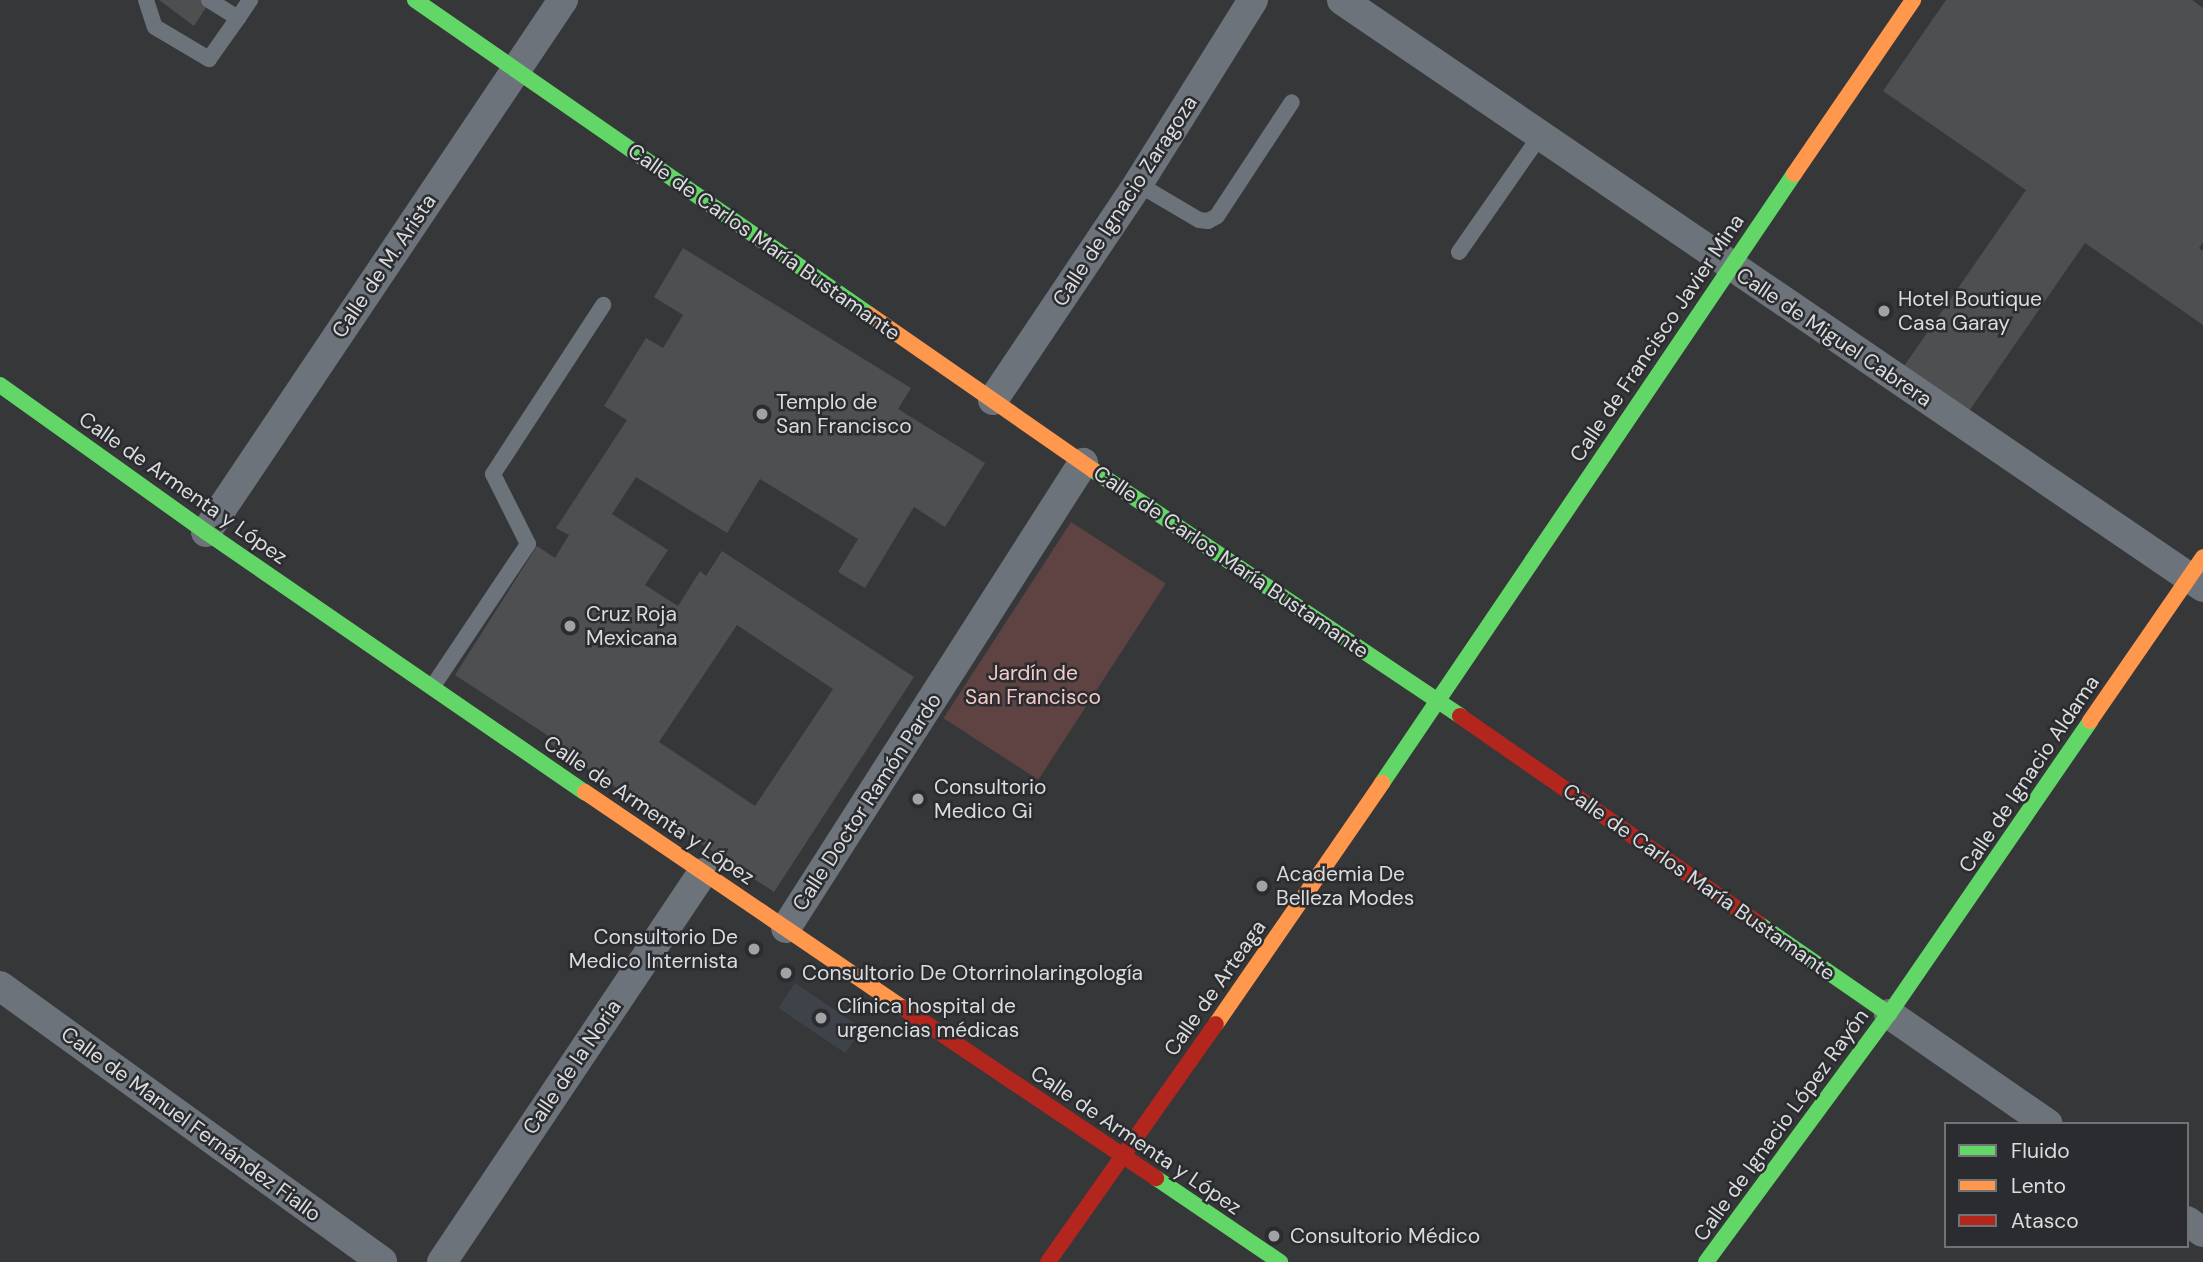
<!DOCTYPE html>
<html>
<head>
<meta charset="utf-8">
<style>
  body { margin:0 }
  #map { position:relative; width:2203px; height:1262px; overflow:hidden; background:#353739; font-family:"DM Sans",sans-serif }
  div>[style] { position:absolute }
  .built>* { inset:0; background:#3e4249; transform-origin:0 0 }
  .green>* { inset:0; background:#5f4343; transform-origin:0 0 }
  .building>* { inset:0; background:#4e4f51 }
  .lane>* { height:16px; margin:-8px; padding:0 8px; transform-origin:8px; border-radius:8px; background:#6c737b }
  .street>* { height:30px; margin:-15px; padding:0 15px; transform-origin:15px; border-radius:15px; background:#6c737b }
  .fast>* { height:16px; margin:-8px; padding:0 8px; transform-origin:8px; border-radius:8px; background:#63d668 }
  .slow>* { height:16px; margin:-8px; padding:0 8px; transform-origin:8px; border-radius:8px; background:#ff974d }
  .jam>* { height:16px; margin:-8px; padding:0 8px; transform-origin:8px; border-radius:8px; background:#b3261e }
  .dots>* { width:19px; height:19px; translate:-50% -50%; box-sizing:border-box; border:4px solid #2a2c2f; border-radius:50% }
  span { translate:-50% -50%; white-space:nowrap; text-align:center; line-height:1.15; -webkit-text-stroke:5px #2a2c2f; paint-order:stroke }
  .street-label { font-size:21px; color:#dbdcde }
  .poi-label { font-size:21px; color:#dbdcde }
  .left { translate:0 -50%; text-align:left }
  .right { translate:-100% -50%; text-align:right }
  .park-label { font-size:21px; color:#f6cac9 }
  .legend { position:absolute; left:1944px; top:1122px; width:245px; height:126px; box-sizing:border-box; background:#2a2c2f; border:2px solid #717275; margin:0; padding:9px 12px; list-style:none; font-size:21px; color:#dbdcde }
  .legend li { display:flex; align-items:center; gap:14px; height:35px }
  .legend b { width:35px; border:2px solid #717275 }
</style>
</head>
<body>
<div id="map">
  <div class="built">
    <i style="left:795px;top:983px;width:81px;height:30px;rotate:34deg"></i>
  </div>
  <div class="green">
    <i style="left:1071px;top:522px;width:113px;height:234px;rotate:33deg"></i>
  </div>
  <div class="building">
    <i style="clip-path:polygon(159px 0,211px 0,194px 26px)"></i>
    <i style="clip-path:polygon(1946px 0,2192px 0,2203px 8px,2203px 242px,2199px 248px,2203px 251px,2203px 325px,2085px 243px,1967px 414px,1902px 369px,2026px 190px,1883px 91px)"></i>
    <i style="clip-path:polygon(evenodd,683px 248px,911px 388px,898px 409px,985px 463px,945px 527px,914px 507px,865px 588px,838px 572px,858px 539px,760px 479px,727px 533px,636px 477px,612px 514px,668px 550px,645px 585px,678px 606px,700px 571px,706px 576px,722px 551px,914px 677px,774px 892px,549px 743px,553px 739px,455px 675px,537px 546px,555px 558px,569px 535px,556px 528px,627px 420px,604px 406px,646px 338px,663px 348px,683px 315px,654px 297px,683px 248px,737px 625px,833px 689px,755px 806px,659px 742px,737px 625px)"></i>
  </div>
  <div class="lane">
    <i style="left:146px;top:0;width:28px;rotate:72deg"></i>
    <i style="left:155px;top:27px;width:63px;rotate:30.7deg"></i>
    <i style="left:209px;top:59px;width:50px;rotate:-54.7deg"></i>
    <i style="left:209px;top:0;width:34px;rotate:32deg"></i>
    <i style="left:238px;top:18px;width:22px;rotate:-56deg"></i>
    <i style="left:1138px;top:184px;width:71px;rotate:30.5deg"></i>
    <i style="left:1199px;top:220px;width:9px;rotate:6deg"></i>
    <i style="left:1208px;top:221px;width:10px;rotate:-29deg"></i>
    <i style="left:1217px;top:216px;width:136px;rotate:-56.7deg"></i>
    <i style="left:1459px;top:252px;width:141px;rotate:-55.1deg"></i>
    <i style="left:433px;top:686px;width:171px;rotate:-56.2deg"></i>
    <i style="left:528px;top:544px;width:78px;rotate:-116.6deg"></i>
    <i style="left:493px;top:474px;width:202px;rotate:-56.9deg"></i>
  </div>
  <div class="street">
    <i style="left:1342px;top:0;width:1042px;rotate:34.28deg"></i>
    <i style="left:993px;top:400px;width:260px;rotate:-56.1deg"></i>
    <i style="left:1138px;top:184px;width:217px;rotate:-58deg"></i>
    <i style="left:206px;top:532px;width:641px;rotate:-56.14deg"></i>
    <i style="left:786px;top:928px;width:552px;rotate:-57.43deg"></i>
    <i style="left:0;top:986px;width:471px;rotate:35.8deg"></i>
    <i style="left:1889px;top:1014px;width:193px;rotate:34.7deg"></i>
    <i style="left:2187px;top:1221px;width:19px;rotate:35deg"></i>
    <i style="left:442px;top:1262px;width:468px;rotate:-56.2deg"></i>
  </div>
  <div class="fast">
    <i style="left:415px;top:0;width:553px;rotate:34.7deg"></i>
    <i style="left:0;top:385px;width:253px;rotate:35.5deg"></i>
    <i style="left:206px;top:532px;width:460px;rotate:34.5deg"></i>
    <i style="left:1093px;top:470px;width:442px;rotate:33.8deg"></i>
    <i style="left:1382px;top:783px;width:735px;rotate:-55.92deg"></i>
    <i style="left:1759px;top:924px;width:158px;rotate:34.7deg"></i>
    <i style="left:1156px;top:1178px;width:150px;rotate:34.1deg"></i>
    <i style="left:1706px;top:1262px;width:308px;rotate:-53.6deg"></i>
    <i style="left:1889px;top:1014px;width:355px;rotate:-55.5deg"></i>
  </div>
  <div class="slow">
    <i style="left:1794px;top:174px;width:211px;rotate:-55.6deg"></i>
    <i style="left:870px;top:315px;width:272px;rotate:34.8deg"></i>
    <i style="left:2090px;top:721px;width:199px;rotate:-55.4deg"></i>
    <i style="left:585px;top:792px;width:384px;rotate:34.2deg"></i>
    <i style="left:1216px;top:1024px;width:293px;rotate:-55.4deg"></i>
  </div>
  <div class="jam">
    <i style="left:1460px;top:716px;width:364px;rotate:34.8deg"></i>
    <i style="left:903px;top:1008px;width:305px;rotate:33.9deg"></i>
    <i style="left:1048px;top:1262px;width:291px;rotate:-54.8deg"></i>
  </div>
  <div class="dots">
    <i style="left:1884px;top:311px;background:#a1a2a4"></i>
    <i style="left:762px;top:414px;background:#a1a2a4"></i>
    <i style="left:570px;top:626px;background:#a1a2a4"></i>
    <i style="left:918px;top:799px;background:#a1a2a4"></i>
    <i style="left:1262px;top:886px;background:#a1a2a4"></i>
    <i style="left:754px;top:949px;background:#a1a2a4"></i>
    <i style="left:786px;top:973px;background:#a1a2a4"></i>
    <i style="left:821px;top:1018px;background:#a1a2a4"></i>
    <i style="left:1274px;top:1236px;background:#a1a2a4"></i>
  </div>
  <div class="street-label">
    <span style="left:1125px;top:201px;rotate:-57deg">Calle de Ignacio Zaragoza</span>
    <span style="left:764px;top:242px;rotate:35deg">Calle de Carlos María Bustamante</span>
    <span style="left:384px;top:266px;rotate:-56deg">Calle de M. Arista</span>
    <span style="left:1834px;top:337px;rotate:34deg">Calle de Miguel Cabrera</span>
    <span style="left:1657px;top:338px;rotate:-56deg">Calle de Francisco Javier Mina</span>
    <span style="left:183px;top:488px;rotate:35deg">Calle de Armenta y López</span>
    <span style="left:1231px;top:562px;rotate:34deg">Calle de Carlos María Bustamante</span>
    <span style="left:2029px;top:774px;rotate:-56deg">Calle de Ignacio Aldama</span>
    <span style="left:867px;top:802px;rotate:-57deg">Calle Doctor Ramón Pardo</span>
    <span style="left:649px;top:810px;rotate:34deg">Calle de Armenta y López</span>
    <span style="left:1699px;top:882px;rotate:35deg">Calle de Carlos María Bustamante</span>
    <span style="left:1215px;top:988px;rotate:-55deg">Calle de Arteaga</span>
    <span style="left:572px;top:1067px;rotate:-56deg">Calle de la Noria</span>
    <span style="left:191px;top:1124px;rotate:36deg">Calle de Manuel Fernández Fiallo</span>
    <span style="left:1781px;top:1125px;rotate:-54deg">Calle de Ignacio López Rayón</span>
    <span style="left:1136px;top:1140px;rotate:34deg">Calle de Armenta y López</span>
  </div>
  <div class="poi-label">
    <span class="left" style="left:1898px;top:311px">Hotel Boutique<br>Casa Garay</span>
    <span class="left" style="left:776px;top:414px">Templo de<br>San Francisco</span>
    <span class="left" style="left:586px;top:626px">Cruz Roja<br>Mexicana</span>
    <span class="left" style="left:934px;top:799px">Consultorio<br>Medico Gi</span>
    <span class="left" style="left:1276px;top:886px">Academia De<br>Belleza Modes</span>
    <span class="right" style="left:738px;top:949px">Consultorio De<br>Medico Internista</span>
    <span class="left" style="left:802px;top:973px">Consultorio De Otorrinolaringología</span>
    <span class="left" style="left:837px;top:1018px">Clínica hospital de<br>urgencias médicas</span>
    <span class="left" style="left:1290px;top:1236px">Consultorio Médico</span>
  </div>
  <div class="park-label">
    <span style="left:1033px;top:685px">Jardín de<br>San Francisco</span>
  </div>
  <ul class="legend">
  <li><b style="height:9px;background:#63d668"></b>Fluido</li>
  <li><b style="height:9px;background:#ff974d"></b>Lento</li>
  <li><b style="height:9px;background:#b3261e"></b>Atasco</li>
  </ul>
</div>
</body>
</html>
